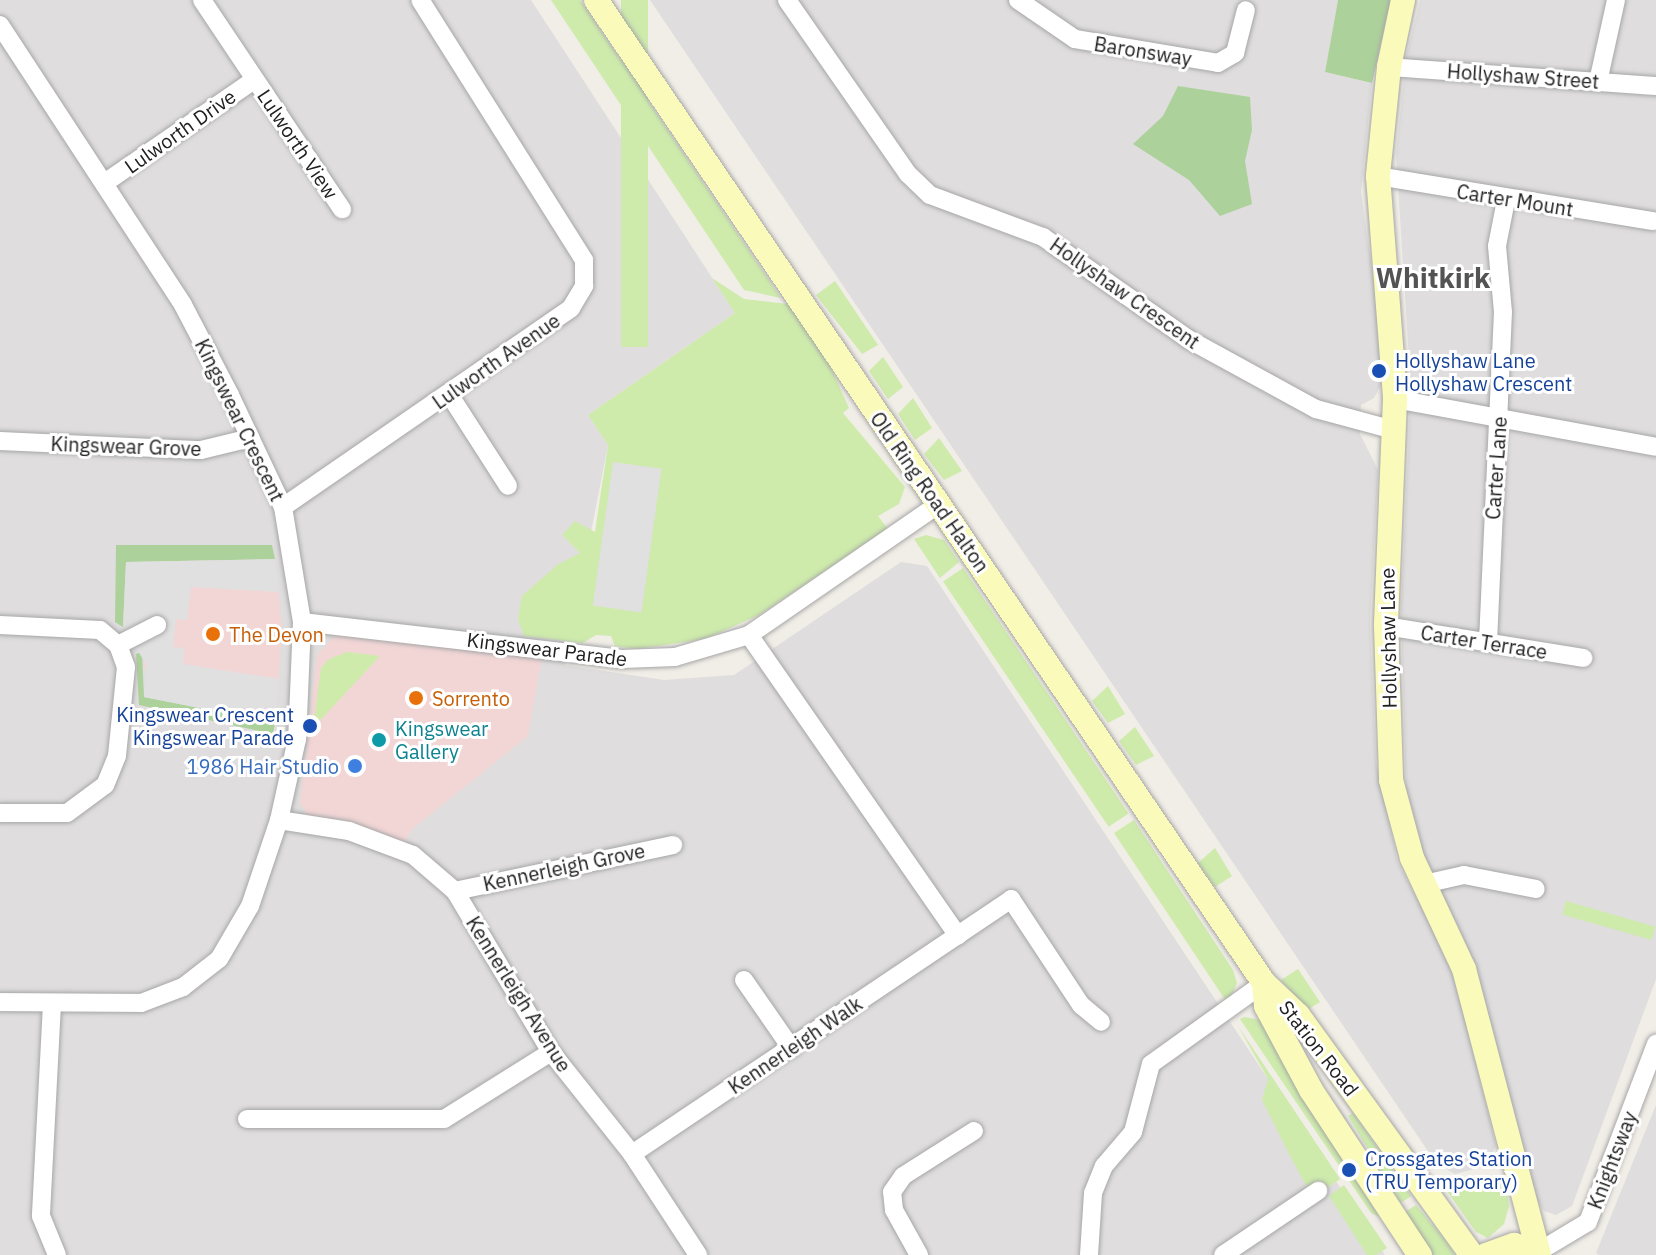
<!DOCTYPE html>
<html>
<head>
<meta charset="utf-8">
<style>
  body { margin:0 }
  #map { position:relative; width:1656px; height:1255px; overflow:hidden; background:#f1ede7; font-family:"IBM Plex Sans",sans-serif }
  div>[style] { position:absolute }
  .residential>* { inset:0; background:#dfdddd }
  .commercial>* { inset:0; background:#f2d6d6 }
  .grass>* { inset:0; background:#ceebac; transform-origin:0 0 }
  .forest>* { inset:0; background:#add19b }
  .parking>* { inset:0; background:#e0e0e0; transform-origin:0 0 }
  .roads { filter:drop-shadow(0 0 2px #a7a7a7) drop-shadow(0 0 2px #a7a7a7) }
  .street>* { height:18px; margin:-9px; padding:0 9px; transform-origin:9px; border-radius:9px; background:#fff }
  .secondary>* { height:24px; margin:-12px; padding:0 12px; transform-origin:12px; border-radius:12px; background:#fafbbb }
  .dots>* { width:22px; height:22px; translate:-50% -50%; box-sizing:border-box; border:4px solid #fff; border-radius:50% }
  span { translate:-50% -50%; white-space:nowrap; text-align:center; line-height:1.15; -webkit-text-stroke:6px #fff; paint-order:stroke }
  .street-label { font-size:20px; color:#202020 }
  .transit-label { font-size:20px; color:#164399 }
  .left { translate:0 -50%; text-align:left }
  .right { translate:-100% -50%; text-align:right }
  .food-label { font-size:20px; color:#c56008 }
  .culture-label { font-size:20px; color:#0d838f }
  .shop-label { font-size:20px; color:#366cbe }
  .district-label { font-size:28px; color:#535353; font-weight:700 }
</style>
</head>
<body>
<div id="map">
  <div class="residential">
    <i style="clip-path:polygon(0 0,531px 0,735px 313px,588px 415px,608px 445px,565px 665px,664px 680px,734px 675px,901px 562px,927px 566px,1385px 1255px,0 1255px)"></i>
    <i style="clip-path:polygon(650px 0,1338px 0,1325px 72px,1372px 83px,1361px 192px,1377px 305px,1381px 385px,1374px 398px,1361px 405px,1360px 434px,1378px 470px,1370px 622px,1376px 763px,1398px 863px,1452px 965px,1496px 1146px,1486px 1166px,1455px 1174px,1436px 1163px)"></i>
    <i style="clip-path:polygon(1420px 0,1656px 0,1656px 979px,1572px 1206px,1556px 1215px,1544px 1211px,1533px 1193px,1479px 981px,1417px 847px,1406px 791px,1401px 611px,1411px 388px,1396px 154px,1406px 58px)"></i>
    <i style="clip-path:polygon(1656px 1105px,1656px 1255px,1599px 1255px,1596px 1253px)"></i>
  </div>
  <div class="commercial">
    <i style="clip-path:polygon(275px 559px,282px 628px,275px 723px,146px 677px,142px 652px,123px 627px,126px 562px)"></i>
    <i style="clip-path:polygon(347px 634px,542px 657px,528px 736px,411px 830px,404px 844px,308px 816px,300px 803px,317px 655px,335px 636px)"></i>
  </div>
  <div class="grass">
    <i style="clip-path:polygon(551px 0,580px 0,781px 298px,744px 290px)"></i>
    <i style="left:621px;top:0;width:27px;height:347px"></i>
    <i style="clip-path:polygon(712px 278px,744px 299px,788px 304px,826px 357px,849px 408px,843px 413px,905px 487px,899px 504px,878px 516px,888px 529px,759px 615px,705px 639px,637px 649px,615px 646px,611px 636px,596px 635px,583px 643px,524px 636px,518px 619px,522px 596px,557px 565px,580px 553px,562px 535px,575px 521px,595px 532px,608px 445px,588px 415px,735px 313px)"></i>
    <i style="clip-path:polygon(835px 281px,878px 345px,862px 354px,816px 295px)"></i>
    <i style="clip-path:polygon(883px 357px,903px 387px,888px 399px,869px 371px)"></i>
    <i style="clip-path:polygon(913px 398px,932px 428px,915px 440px,898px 414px)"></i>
    <i style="clip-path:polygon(939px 438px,962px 471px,944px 480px,924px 454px)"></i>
    <i style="clip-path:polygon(926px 535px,944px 540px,959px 562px,940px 578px,914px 539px)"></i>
    <i style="left:963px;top:568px;width:296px;height:24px;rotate:56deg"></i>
    <i style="clip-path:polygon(347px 652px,380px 656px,313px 728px,321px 668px,329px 659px)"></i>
    <i style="clip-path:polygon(1108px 686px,1125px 714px,1108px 723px,1092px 701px)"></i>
    <i style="clip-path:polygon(1135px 727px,1154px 756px,1136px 765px,1119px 741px)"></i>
    <i style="clip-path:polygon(1134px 820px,1233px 970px,1237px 983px,1228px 1004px,1114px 833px)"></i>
    <i style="clip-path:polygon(1215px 848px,1232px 876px,1215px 887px,1198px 863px)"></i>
    <i style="left:1566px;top:901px;width:93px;height:14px;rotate:16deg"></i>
    <i style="clip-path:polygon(1298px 969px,1320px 1002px,1307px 1010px,1281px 980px)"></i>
    <i style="clip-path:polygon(1245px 1017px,1265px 1021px,1379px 1217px,1371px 1213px,1240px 1019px)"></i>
    <i style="clip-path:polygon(1238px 1026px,1340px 1179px,1323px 1191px,1307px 1187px,1289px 1154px,1262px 1100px,1268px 1079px)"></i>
    <i style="clip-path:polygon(1353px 1113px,1411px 1196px,1401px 1203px,1348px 1116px)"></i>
    <i style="clip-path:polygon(1497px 1177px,1506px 1185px,1509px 1206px,1504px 1224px,1488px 1238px,1476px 1232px,1444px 1187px)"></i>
    <i style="clip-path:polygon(1344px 1185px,1387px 1248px,1376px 1255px,1367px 1255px,1329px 1196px)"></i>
    <i style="clip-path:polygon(1416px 1205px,1444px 1239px,1455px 1255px,1433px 1255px,1405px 1212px)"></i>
  </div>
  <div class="forest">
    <i style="clip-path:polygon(1338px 0,1391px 0,1372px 83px,1325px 72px)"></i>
    <i style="clip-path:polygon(1178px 86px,1250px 97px,1252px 130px,1245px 161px,1252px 204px,1220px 216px,1189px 180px,1133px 144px,1163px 116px)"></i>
    <i style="clip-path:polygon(116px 545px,272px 545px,275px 559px,126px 562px,123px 627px,115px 622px)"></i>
    <i style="clip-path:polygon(142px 652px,144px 697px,275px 723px,273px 734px,139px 705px,136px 654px)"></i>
  </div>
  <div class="parking">
    <i style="left:613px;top:462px;width:49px;height:145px;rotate:8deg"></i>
    <i style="clip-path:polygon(275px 559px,279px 592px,191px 587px,187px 620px,176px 619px,173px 647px,184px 648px,183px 664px,279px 679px,275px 723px,144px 697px,146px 664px,123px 627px,126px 562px)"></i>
  </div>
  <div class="roads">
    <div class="street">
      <i style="left:202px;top:0;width:252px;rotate:56.2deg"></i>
      <i style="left:787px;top:0;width:212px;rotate:55.2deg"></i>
      <i style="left:908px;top:174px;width:30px;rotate:44deg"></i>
      <i style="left:930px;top:195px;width:121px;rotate:20.4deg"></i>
      <i style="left:1043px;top:237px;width:177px;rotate:35.1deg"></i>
      <i style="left:1188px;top:339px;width:146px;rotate:28.7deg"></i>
      <i style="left:1316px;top:409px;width:81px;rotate:15.1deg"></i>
      <i style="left:1018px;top:0;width:69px;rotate:34.4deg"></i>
      <i style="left:1075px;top:39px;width:145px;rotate:9.5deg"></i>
      <i style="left:1218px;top:63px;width:20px;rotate:-30deg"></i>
      <i style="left:1235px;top:53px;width:44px;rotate:-75.7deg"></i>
      <i style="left:0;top:25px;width:334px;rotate:56.8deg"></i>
      <i style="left:183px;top:305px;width:102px;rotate:62.4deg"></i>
      <i style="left:230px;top:395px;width:124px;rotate:64.7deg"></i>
      <i style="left:283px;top:507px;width:117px;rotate:80.6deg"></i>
      <i style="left:302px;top:622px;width:117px;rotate:92.4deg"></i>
      <i style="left:297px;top:739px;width:83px;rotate:102.5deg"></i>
      <i style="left:279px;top:820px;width:91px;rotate:108.6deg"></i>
      <i style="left:250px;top:906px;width:61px;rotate:120.3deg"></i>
      <i style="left:219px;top:959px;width:46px;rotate:142.1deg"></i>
      <i style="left:183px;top:987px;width:45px;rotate:159.1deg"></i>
      <i style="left:141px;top:1003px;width:141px;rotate:-179.6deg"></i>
      <i style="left:1389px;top:67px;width:268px;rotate:4.1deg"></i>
      <i style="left:1598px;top:82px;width:84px;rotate:-77.6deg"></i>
      <i style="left:1378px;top:176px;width:279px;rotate:9.3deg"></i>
      <i style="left:106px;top:182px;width:180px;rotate:-34.6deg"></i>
      <i style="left:449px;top:394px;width:109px;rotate:57.3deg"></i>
      <i style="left:1395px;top:399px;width:265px;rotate:10.4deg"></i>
      <i style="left:0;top:441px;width:201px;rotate:2.6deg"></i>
      <i style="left:201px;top:450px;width:51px;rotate:-13.5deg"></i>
      <i style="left:283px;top:507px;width:350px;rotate:-34.6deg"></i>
      <i style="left:571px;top:308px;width:26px;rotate:-59deg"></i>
      <i style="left:584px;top:286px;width:26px;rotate:-90deg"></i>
      <i style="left:584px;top:260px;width:307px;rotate:-122.2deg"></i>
      <i style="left:302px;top:622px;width:322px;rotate:6.6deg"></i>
      <i style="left:622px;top:659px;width:53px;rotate:-2.2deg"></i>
      <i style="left:675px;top:657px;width:77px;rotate:-16.6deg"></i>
      <i style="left:749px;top:635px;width:232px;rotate:-34.6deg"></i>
      <i style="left:0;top:625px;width:100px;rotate:2.9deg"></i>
      <i style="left:100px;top:630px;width:23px;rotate:40deg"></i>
      <i style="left:118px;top:645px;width:23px;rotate:70deg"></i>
      <i style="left:126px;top:667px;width:89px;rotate:95.8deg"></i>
      <i style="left:117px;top:756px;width:31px;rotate:112deg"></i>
      <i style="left:105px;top:785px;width:47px;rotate:143.6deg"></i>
      <i style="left:67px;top:813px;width:67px;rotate:180deg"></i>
      <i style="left:1386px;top:626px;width:200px;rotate:9.2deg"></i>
      <i style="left:749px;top:635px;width:366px;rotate:55.2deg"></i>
      <i style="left:1488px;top:642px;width:330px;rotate:-87.4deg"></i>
      <i style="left:1503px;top:312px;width:66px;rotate:-95.2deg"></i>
      <i style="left:1497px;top:246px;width:47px;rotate:-78.9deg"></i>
      <i style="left:118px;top:645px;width:44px;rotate:-27.1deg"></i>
      <i style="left:279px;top:820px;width:71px;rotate:8.9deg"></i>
      <i style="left:349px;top:831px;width:68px;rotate:20.6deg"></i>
      <i style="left:413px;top:855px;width:55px;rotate:40.6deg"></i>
      <i style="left:455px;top:891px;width:187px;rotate:59.2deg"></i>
      <i style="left:551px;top:1052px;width:130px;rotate:51.5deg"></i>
      <i style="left:632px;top:1154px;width:121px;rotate:56.8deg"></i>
      <i style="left:1424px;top:884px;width:41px;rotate:-12.7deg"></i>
      <i style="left:1464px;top:875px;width:73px;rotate:11deg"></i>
      <i style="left:455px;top:891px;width:223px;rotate:-11.9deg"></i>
      <i style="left:744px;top:980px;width:83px;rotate:55.3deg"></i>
      <i style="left:52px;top:1004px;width:212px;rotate:93deg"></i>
      <i style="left:41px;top:1216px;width:42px;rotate:67.7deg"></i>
      <i style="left:247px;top:1119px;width:197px"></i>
      <i style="left:444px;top:1119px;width:126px;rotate:-32.1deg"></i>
      <i style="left:632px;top:1154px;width:457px;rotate:-33.9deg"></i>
      <i style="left:1011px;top:899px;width:127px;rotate:56.6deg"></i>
      <i style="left:1081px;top:1005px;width:26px;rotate:40deg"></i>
      <i style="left:1538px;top:1252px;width:58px;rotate:-31deg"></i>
      <i style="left:1588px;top:1222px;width:191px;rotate:-69.1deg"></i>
      <i style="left:919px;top:1255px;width:51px;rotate:-119.1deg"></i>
      <i style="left:894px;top:1210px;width:18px;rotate:-96deg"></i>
      <i style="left:892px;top:1192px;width:19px;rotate:-55deg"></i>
      <i style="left:903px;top:1176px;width:84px;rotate:-32.4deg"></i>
      <i style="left:1089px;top:1255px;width:62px;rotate:-86.3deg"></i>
      <i style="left:1093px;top:1193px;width:29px;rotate:-68deg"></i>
      <i style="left:1104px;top:1166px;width:45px;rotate:-49.5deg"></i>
      <i style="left:1133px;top:1132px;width:70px;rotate:-75.2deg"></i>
      <i style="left:1151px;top:1064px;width:139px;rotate:-35.6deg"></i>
      <i style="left:1223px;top:1255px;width:115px;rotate:-34deg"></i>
    </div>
    <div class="secondary">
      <i style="left:596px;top:0;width:1188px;rotate:55.8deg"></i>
      <i style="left:1264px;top:983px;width:47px;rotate:43.3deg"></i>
      <i style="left:1298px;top:1015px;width:296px;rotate:54.1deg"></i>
      <i style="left:1403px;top:0;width:68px;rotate:101.8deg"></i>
      <i style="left:1389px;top:67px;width:110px;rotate:95.8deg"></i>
      <i style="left:1378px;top:176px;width:224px;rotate:85.6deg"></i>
      <i style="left:1395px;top:399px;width:227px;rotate:92.3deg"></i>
      <i style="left:1386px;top:626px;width:154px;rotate:88.1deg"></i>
      <i style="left:1391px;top:780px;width:81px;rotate:74.9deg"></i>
      <i style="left:1412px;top:858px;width:123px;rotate:64.9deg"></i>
      <i style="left:1464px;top:969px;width:296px;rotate:75.3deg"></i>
      <i style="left:1264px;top:983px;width:23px;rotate:85deg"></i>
      <i style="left:1266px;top:1006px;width:95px;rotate:61.8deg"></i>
      <i style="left:1311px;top:1090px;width:198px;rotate:56.6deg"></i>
      <i style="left:1486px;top:1255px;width:30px;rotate:-20deg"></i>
      <i style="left:1514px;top:1245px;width:25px;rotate:16deg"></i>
    </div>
  </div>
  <div class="dots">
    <i style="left:1379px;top:371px;background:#1a4fb4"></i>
    <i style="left:213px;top:634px;background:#e8710a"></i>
    <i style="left:416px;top:698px;background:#e8710a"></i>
    <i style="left:310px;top:726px;background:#1a4fb4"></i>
    <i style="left:379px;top:740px;background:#0f9aa8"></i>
    <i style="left:355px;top:766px;background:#3f7fe0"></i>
    <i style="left:1349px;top:1170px;background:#1a4fb4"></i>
  </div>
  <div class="street-label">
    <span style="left:1143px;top:51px;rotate:9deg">Baronsway</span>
    <span style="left:1523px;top:76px;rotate:4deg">Hollyshaw Street</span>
    <span style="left:180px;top:131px;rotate:-35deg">Lulworth Drive</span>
    <span style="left:298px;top:144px;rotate:56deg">Lulworth View</span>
    <span style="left:1515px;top:200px;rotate:9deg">Carter Mount</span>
    <span style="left:1125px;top:293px;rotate:35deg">Hollyshaw Crescent</span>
    <span style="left:496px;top:361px;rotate:-35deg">Lulworth Avenue</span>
    <span style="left:240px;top:420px;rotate:64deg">Kingswear Crescent</span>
    <span style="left:126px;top:446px;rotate:2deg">Kingswear Grove</span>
    <span style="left:1496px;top:468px;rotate:-86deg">Carter Lane</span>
    <span style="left:930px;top:492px;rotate:55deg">Old Ring Road Halton</span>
    <span style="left:1388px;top:638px;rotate:-91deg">Hollyshaw Lane</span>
    <span style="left:1484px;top:642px;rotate:9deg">Carter Terrace</span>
    <span style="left:547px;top:649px;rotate:7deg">Kingswear Parade</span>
    <span style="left:564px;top:867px;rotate:-12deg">Kennerleigh Grove</span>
    <span style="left:519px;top:994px;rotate:58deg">Kennerleigh Avenue</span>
    <span style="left:795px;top:1045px;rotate:-34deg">Kennerleigh Walk</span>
    <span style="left:1319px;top:1048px;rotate:52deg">Station Road</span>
    <span style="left:1612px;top:1160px;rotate:-69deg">Knightsway</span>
  </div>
  <div class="transit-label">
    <span class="left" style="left:1395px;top:372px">Hollyshaw Lane<br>Hollyshaw Crescent</span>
    <span class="right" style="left:294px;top:726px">Kingswear Crescent<br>Kingswear Parade</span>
    <span class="left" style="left:1365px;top:1170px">Crossgates Station<br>(TRU Temporary)</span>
  </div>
  <div class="food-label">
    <span class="left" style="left:229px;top:634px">The Devon</span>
    <span class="left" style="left:432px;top:698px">Sorrento</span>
  </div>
  <div class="culture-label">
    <span class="left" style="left:395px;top:740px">Kingswear<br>Gallery</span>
  </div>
  <div class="shop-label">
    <span class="right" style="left:339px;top:766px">1986 Hair Studio</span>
  </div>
  <div class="district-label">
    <span style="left:1433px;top:278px">Whitkirk</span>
  </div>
</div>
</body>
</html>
